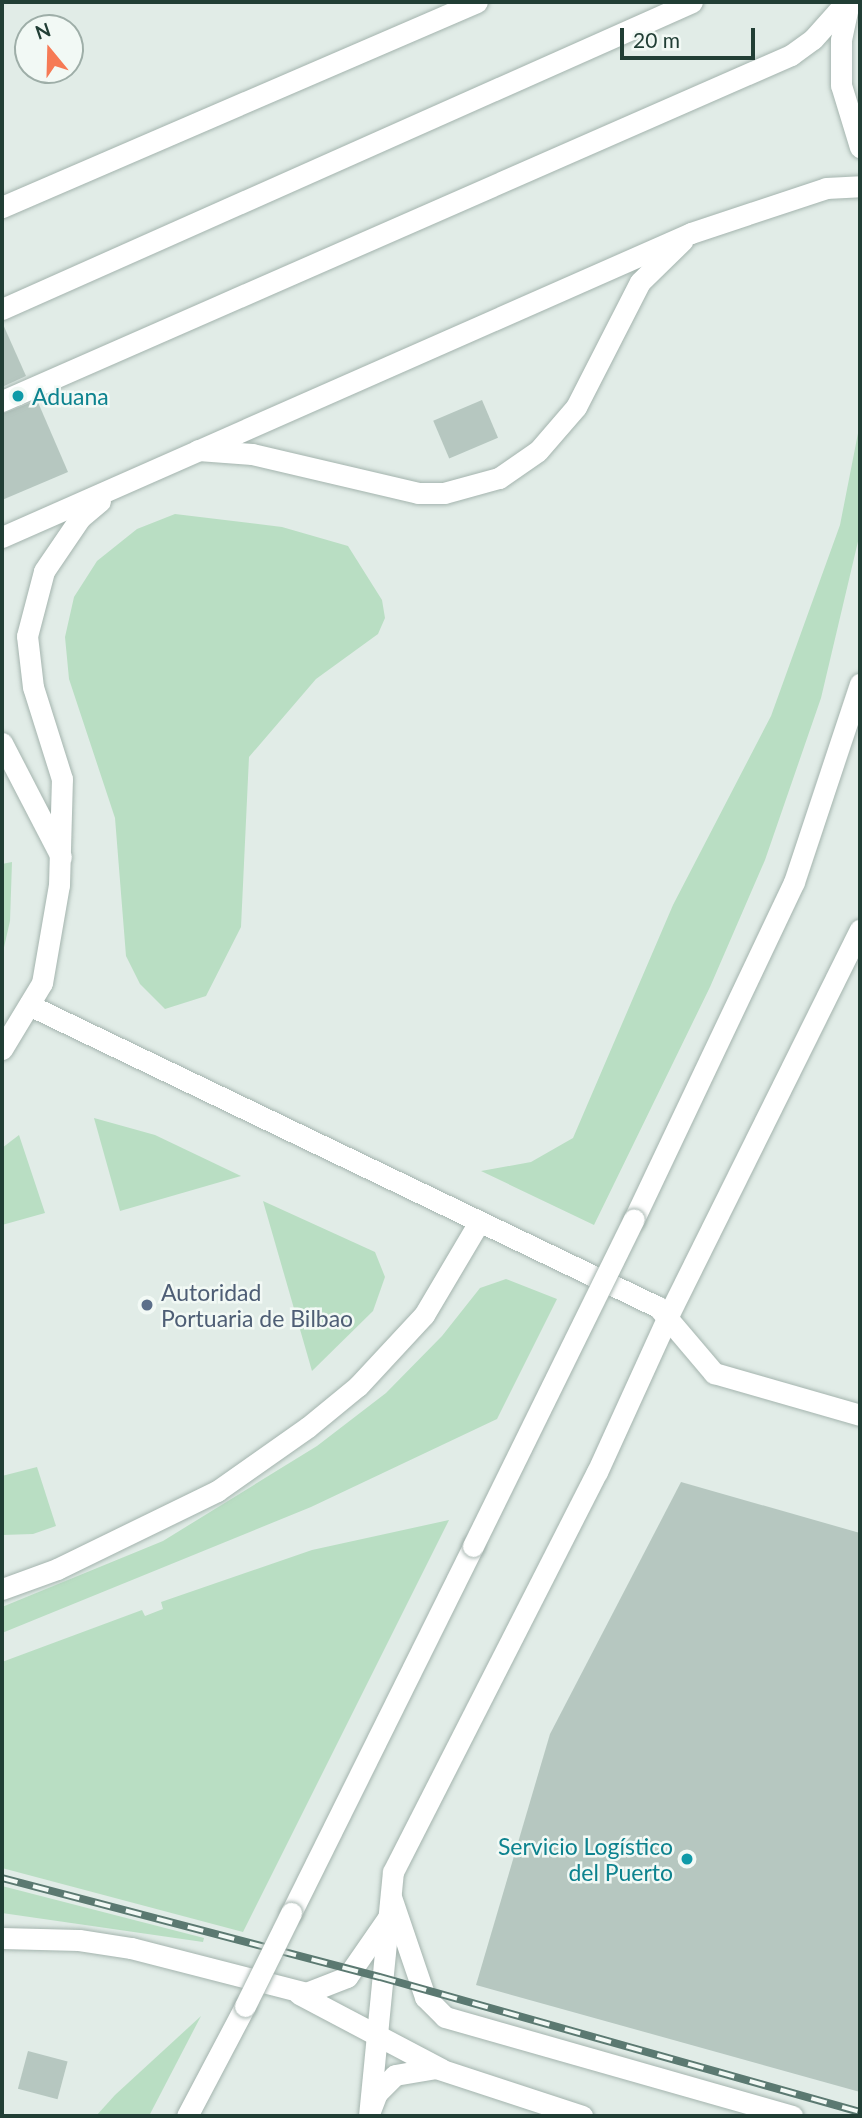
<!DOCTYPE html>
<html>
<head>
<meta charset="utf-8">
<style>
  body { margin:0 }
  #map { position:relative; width:862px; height:2118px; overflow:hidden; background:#e1ece7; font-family:Lato,sans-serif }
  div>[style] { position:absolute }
  .green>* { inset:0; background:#b9dec3 }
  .building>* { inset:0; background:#b6c7c0; transform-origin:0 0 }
  .roads { filter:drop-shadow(0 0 2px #a4b4ae) drop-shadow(0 0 2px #a4b4ae) }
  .lane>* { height:21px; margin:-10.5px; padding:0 10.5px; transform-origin:10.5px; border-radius:10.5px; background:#fff }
  .street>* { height:21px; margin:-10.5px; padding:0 10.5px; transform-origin:10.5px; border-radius:10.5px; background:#fff }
  .rail>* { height:8px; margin-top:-4px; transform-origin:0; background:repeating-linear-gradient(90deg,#f2f9f5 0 16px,#5b7971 0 32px); box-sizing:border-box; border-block:2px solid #5b7971 }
  .bridges { filter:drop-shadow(0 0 2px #a4b4ae) drop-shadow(0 0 2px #a4b4ae) }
  .street-bridge>* { height:21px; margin:-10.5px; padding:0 10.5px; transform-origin:10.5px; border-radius:10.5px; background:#fff }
  .dots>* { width:19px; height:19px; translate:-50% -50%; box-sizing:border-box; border:4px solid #f2f9f5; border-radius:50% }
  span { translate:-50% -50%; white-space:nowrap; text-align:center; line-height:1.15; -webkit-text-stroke:5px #f2f9f5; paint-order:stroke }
  .culture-label { font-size:23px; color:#0d838f }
  .left { translate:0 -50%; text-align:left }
  .right { translate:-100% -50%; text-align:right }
  .service-label { font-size:23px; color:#4e5e75 }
  .frame { position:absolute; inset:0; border:4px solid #213e35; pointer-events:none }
  .north { position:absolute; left:14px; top:14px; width:70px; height:70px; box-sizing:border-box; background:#f2f9f5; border:2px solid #9eaea8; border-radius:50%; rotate:341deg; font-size:19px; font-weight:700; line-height:28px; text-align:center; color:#213e35 }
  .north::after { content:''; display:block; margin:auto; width:24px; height:32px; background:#f67a55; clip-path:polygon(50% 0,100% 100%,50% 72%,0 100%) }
  .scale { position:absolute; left:620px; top:28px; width:135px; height:32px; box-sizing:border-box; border:4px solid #213e35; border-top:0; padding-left:9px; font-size:21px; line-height:24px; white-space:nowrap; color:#213e35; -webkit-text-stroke:5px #f2f9f5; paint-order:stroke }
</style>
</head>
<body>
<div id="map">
  <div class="green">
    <i style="clip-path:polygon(860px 423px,860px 533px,821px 698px,765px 860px,710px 987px,594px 1225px,481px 1171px,531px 1162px,573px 1138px,673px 905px,771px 716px,840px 525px)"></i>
    <i style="clip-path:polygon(175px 514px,282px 527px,348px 546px,382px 600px,385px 618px,378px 634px,316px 679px,249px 757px,241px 927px,206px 996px,165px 1009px,140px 984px,126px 956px,115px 818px,69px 679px,65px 637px,74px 597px,97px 561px,137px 529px)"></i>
    <i style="clip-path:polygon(12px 862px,10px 921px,2px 956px,2px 864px)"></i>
    <i style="clip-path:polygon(94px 1118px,155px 1135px,241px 1176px,120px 1211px)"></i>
    <i style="clip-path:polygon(19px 1135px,45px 1213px,2px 1225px,2px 1148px)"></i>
    <i style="clip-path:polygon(263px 1201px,375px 1252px,385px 1277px,373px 1311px,312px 1371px)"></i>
    <i style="clip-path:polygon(506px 1279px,557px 1299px,497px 1419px,311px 1507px,2px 1633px,2px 1607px,163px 1541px,317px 1446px,386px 1393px,442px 1336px,480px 1288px)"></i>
    <i style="clip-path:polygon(37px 1467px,56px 1526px,33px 1534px,2px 1535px,2px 1476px)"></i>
    <i style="clip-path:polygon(449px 1520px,243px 1932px,2px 1868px,2px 1662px,142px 1610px,145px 1616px,163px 1609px,161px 1602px,312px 1550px)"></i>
    <i style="clip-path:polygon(2px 1886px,204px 1938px,203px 1942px,2px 1913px)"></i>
    <i style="clip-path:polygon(201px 2016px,149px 2116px,96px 2116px,115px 2095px)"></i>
  </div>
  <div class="building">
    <i style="clip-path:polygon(2px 322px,26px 376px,2px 387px)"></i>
    <i style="clip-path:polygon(37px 400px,68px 472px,2px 500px,2px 414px)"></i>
    <i style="left:482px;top:400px;width:41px;height:53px;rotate:67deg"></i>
    <i style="clip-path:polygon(681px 1482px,860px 1533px,860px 2092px,476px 1985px,550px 1734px)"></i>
    <i style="left:28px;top:2051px;width:41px;height:39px;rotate:15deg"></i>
  </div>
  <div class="roads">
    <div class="lane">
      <i style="left:2px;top:309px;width:755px;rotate:-23.99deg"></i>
      <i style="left:198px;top:450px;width:54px;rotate:4.2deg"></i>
      <i style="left:252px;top:454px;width:171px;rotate:13.2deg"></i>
      <i style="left:418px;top:493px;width:26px"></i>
      <i style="left:444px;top:493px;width:57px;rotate:-15.3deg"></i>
      <i style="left:499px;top:478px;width:47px;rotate:-34.7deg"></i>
      <i style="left:538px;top:451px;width:58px;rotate:-49.2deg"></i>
      <i style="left:576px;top:407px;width:140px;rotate:-62.9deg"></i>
      <i style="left:640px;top:282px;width:59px;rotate:-44.3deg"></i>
      <i style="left:2px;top:743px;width:128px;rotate:62.6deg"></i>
      <i style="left:29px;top:1005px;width:698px;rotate:25.65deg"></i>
      <i style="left:658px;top:1307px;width:87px;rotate:49.7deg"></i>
      <i style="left:714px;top:1373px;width:152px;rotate:16deg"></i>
      <i style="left:2px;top:1589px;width:59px;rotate:-20deg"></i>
      <i style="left:57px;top:1569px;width:178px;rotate:-26deg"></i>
      <i style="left:217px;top:1491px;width:111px;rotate:-35.1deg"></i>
      <i style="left:308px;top:1427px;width:65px;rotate:-39.4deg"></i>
      <i style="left:358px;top:1386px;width:97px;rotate:-47.1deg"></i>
      <i style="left:424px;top:1315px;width:108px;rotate:-59.4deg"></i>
      <i style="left:391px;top:1897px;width:106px;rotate:71.2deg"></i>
      <i style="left:425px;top:1997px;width:28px;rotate:45deg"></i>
      <i style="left:445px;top:2017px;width:361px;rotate:15.9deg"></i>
      <i style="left:2px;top:1938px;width:77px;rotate:1.5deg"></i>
      <i style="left:79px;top:1940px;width:53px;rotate:8.7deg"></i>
      <i style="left:131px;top:1948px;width:181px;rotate:14.4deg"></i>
      <i style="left:306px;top:1993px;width:44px;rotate:-21.3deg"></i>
      <i style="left:347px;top:1977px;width:70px;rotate:-55.4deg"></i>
      <i style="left:299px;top:1994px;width:161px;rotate:27.8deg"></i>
      <i style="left:370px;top:2111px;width:19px;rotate:-69deg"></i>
      <i style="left:377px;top:2093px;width:25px;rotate:-45deg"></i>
      <i style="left:395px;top:2075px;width:42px;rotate:-9.7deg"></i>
      <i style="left:436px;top:2068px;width:154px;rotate:18.2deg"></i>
    </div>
    <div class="street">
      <i style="left:849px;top:2px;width:39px;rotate:102deg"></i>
      <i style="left:841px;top:40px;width:45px;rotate:90deg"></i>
      <i style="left:841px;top:85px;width:65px;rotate:73deg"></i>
      <i style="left:2px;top:207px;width:517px;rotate:-23.34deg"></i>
      <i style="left:2px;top:401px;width:862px;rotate:-23.68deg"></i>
      <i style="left:791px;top:55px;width:27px;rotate:-36deg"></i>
      <i style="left:813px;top:39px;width:50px;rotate:-48.3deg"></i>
      <i style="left:2px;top:537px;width:753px;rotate:-23.81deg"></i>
      <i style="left:691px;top:233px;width:142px;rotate:-18.4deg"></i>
      <i style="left:826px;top:188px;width:34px;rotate:-3deg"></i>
      <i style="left:2px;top:1049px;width:77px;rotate:-58.8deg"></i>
      <i style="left:42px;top:983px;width:99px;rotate:-80.2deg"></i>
      <i style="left:59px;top:885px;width:106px;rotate:-88.4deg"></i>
      <i style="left:62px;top:779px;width:96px;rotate:-107.5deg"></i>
      <i style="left:33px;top:687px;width:51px;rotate:-96.7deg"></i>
      <i style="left:27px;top:636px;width:67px;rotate:-75.3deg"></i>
      <i style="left:44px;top:571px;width:64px;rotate:-55.8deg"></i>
      <i style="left:80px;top:518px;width:26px;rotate:-40deg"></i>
      <i style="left:634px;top:1219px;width:373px;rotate:-64.6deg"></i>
      <i style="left:794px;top:882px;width:209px;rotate:-71.6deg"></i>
      <i style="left:291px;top:1913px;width:410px;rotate:-63.6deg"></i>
      <i style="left:187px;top:2116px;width:124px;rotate:-62.2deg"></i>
      <i style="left:369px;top:2116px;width:245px;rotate:-84.4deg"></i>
      <i style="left:393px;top:1872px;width:449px;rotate:-63deg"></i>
      <i style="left:597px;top:1472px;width:174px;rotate:-65.5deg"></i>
      <i style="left:669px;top:1314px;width:429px;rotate:-63.6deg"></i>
    </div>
  </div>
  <div class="rail">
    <i style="left:2px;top:1878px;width:391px;rotate:14.7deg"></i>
    <i style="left:380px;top:1977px;width:499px;rotate:15.7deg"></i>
  </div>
  <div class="bridges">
    <div class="street-bridge">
      <i style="left:473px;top:1546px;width:364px;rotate:-63.8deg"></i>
      <i style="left:245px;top:2006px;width:104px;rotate:-63.7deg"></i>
    </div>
  </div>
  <div class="dots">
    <i style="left:18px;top:396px;background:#0f9aa8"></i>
    <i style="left:147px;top:1305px;background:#5c6f8a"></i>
    <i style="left:687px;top:1859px;background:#0f9aa8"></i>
  </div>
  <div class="culture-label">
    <span class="left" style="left:32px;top:396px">Aduana</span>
    <span class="right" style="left:673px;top:1859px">Servicio Logístico<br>del Puerto</span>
  </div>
  <div class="service-label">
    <span class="left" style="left:161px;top:1305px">Autoridad<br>Portuaria de Bilbao</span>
  </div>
  <div class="frame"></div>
  <div class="north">N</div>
  <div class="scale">20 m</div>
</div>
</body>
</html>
